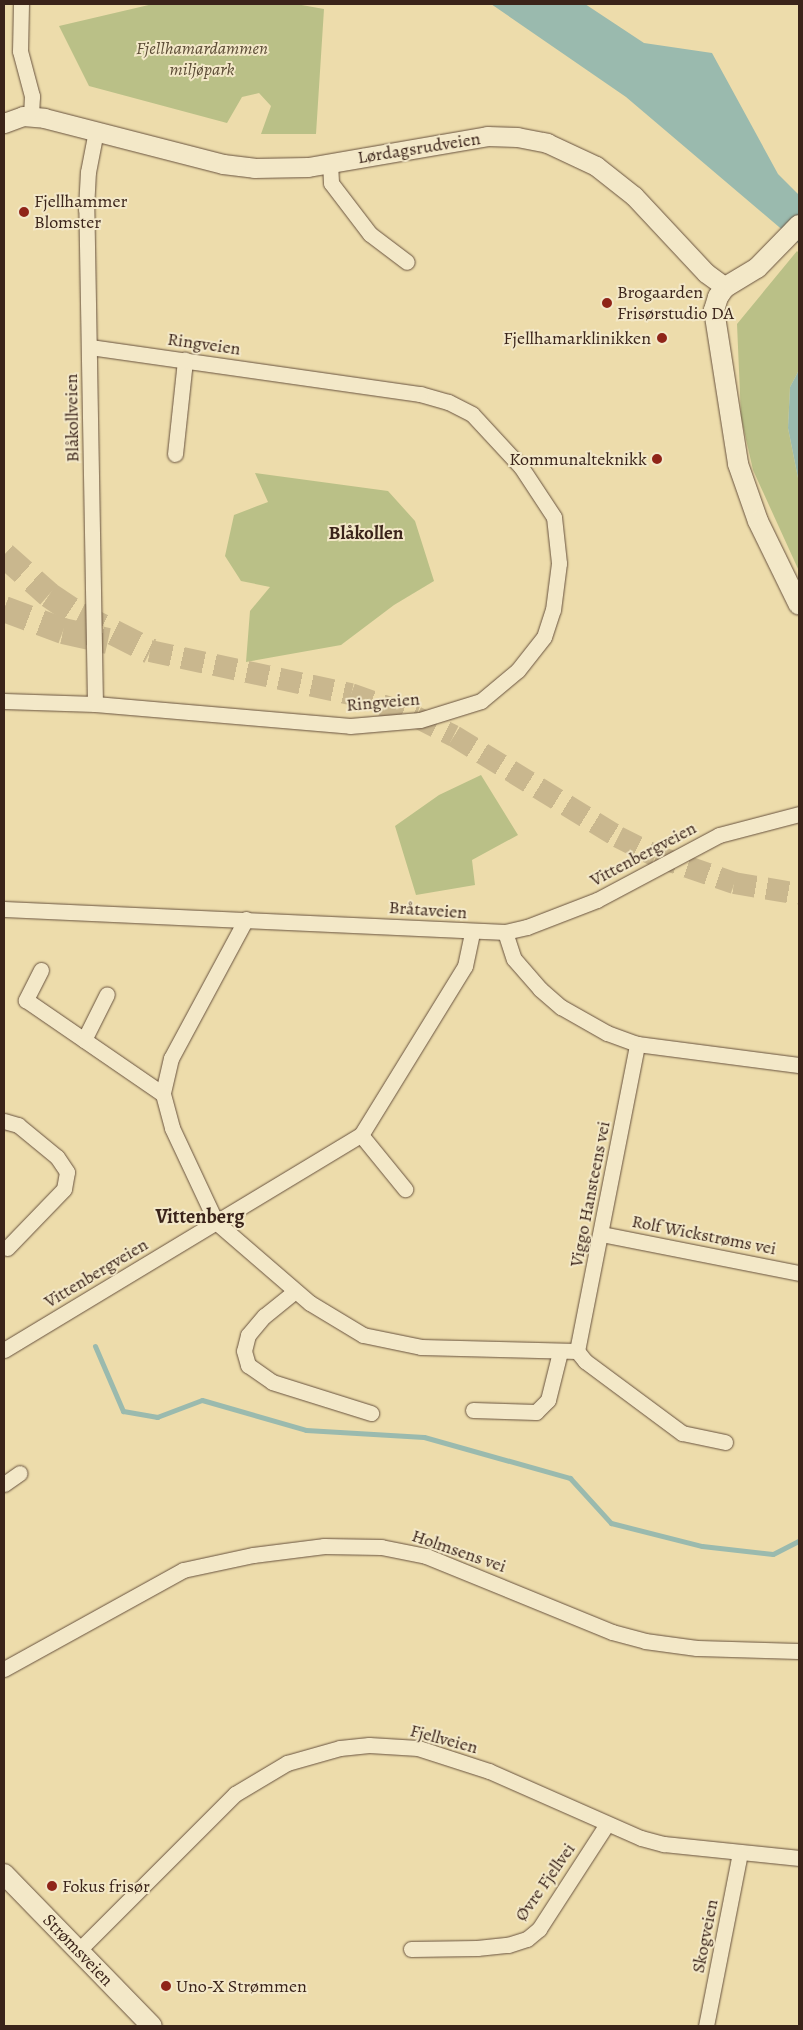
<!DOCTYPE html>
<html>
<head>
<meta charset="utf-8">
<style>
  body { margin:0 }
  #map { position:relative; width:803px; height:2030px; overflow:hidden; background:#eddcab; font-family:Alegreya,serif }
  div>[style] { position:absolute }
  .green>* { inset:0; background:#bac087 }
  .water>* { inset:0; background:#9abaae }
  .stream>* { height:5px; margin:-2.5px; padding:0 2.5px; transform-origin:2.5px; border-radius:2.5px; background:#9abaae }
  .primary-tunnel>* { height:22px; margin-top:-11px; transform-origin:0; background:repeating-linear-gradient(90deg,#c9b78e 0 22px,transparent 0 33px) }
  .motorway-tunnel>* { height:26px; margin-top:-13px; transform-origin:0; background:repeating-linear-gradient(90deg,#c9b78e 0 26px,transparent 0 39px) }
  .roads { filter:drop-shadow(0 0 1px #68523e) drop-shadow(0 0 1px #68523e) }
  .minor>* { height:15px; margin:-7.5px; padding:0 7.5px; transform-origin:7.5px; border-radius:7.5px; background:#f3e8c8 }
  .tertiary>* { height:19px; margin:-9.5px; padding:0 9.5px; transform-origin:9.5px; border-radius:9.5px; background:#f3e8c8 }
  .secondary>* { height:20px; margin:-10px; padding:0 10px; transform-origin:10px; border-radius:10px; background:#f3e8c8 }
  .dots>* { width:14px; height:14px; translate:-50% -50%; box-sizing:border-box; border:2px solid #f3e8c8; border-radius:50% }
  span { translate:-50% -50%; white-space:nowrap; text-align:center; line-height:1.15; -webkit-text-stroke:4px #f3e8c8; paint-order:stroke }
  .park-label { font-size:18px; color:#5b4b35; font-style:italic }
  .street-label { font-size:18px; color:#3b241a }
  .poi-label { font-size:18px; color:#3b241a }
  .left { translate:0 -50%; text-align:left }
  .right { translate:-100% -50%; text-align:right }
  .neighbourhood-label { font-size:19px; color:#3b241a; font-weight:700 }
  .quarter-label { font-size:20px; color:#3b241a; font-weight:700 }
  .frame { position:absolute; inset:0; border:5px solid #3b241a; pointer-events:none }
</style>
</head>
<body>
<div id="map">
  <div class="green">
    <i style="clip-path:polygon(153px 4px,296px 4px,324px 9px,316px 134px,261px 134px,271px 106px,259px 93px,242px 97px,227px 123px,89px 86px,59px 26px)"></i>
    <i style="clip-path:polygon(797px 251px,799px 253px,799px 370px,790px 387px,788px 428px,799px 483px,799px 571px,753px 470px,741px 417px,737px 324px)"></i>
    <i style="clip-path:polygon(255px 473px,388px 491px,415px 521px,434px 581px,394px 605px,341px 645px,246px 662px,250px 611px,270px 587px,241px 581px,225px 556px,234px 515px,268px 502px)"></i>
    <i style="clip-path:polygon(481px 775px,518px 835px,472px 860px,475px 885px,416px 895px,395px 826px,439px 795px)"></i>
  </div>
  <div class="water">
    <i style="clip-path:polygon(491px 4px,585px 4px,644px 43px,712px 53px,778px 174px,799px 195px,799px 244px,626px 97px)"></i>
    <i style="clip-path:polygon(799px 370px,799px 483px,788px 428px,790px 387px)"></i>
  </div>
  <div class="stream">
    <i style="left:95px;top:1346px;width:71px;rotate:66.7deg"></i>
    <i style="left:123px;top:1411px;width:35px;rotate:10deg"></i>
    <i style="left:157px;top:1417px;width:48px;rotate:-20.7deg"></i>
    <i style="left:202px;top:1400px;width:108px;rotate:16.1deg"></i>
    <i style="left:306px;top:1430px;width:118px;rotate:3.4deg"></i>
    <i style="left:424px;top:1437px;width:152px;rotate:15.7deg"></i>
    <i style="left:570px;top:1478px;width:61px;rotate:47.7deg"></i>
    <i style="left:611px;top:1523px;width:94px;rotate:14.2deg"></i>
    <i style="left:702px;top:1546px;width:71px;rotate:6.4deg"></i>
    <i style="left:773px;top:1554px;width:29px;rotate:-27deg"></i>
  </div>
  <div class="primary-tunnel">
    <i style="left:150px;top:651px;width:206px;rotate:12.1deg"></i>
    <i style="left:351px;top:694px;width:69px;rotate:19.5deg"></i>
    <i style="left:416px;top:717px;width:42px;rotate:26.6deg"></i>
    <i style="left:454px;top:736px;width:193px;rotate:31.6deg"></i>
    <i style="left:618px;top:837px;width:42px;rotate:26.6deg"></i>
    <i style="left:656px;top:856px;width:83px;rotate:19.1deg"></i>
    <i style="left:734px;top:883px;width:66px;rotate:9.6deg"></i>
  </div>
  <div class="motorway-tunnel">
    <i style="left:4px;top:555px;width:60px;rotate:41.6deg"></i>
    <i style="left:49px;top:595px;width:36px;rotate:34deg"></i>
    <i style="left:79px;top:615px;width:80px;rotate:26.9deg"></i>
    <i style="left:4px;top:609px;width:63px;rotate:20.4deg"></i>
    <i style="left:63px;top:631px;width:46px;rotate:12.5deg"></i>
  </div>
  <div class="roads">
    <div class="minor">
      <i style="left:21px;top:4px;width:47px;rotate:91.2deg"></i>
      <i style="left:20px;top:51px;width:47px;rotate:75.1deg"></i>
      <i style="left:32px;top:96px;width:20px;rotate:93deg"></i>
      <i style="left:330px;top:163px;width:20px;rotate:87deg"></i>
      <i style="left:331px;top:183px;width:64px;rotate:52.6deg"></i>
      <i style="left:370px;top:234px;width:46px;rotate:37.1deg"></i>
      <i style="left:175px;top:454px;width:95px;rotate:-83.9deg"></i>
      <i style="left:4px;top:701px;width:91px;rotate:1.9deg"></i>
      <i style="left:95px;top:704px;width:256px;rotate:4.9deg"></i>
      <i style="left:350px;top:726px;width:70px;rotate:-4.9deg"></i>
      <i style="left:420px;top:720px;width:64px;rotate:-17.3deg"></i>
      <i style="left:481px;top:701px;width:48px;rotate:-40deg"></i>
      <i style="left:518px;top:670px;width:42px;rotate:-51.8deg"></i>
      <i style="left:544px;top:637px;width:28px;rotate:-72deg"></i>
      <i style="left:553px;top:610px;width:47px;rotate:-82.7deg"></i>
      <i style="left:559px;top:563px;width:46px;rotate:-96.2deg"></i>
      <i style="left:554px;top:517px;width:60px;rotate:-123.4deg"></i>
      <i style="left:521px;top:467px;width:72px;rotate:-132.8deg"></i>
      <i style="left:472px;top:414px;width:27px;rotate:-153deg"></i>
      <i style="left:448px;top:402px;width:29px;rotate:-164deg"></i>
      <i style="left:420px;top:394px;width:333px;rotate:-171.9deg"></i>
      <i style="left:95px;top:704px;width:495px;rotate:-91deg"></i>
      <i style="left:86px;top:209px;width:37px;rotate:-87deg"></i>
      <i style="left:88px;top:172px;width:42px;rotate:-79deg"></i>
      <i style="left:4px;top:909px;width:502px;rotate:2.63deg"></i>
      <i style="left:505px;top:932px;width:23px;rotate:-13deg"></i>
      <i style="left:527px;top:927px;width:75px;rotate:-21.1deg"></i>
      <i style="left:597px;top:900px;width:138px;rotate:-28deg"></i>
      <i style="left:719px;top:835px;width:83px;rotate:-14.7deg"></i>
      <i style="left:246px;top:919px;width:158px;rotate:118.3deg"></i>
      <i style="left:171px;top:1058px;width:37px;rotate:103deg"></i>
      <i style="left:163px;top:1094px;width:35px;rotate:75deg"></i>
      <i style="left:172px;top:1128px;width:104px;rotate:64.9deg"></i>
      <i style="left:216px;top:1222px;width:124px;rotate:40.8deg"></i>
      <i style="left:310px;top:1303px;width:62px;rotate:31.1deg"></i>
      <i style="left:363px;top:1335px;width:59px;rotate:11.7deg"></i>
      <i style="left:421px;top:1347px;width:156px;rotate:1.5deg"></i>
      <i style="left:505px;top:932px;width:28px;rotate:72deg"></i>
      <i style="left:514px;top:959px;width:40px;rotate:49deg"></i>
      <i style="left:540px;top:989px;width:28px;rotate:41deg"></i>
      <i style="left:561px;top:1007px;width:53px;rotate:29.5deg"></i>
      <i style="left:607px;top:1033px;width:32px;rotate:20deg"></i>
      <i style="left:637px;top:1044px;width:163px;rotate:7.4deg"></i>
      <i style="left:41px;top:970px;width:34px;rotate:117deg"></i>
      <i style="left:26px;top:1000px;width:166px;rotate:34.5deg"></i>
      <i style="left:84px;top:1040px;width:51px;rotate:-63.4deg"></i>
      <i style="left:4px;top:1121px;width:15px;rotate:16deg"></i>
      <i style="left:18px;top:1125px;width:50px;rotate:39.4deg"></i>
      <i style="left:57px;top:1157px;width:18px;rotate:56deg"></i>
      <i style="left:67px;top:1172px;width:17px;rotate:100deg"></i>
      <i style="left:64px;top:1189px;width:82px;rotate:134deg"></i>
      <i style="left:361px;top:1135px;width:70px;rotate:50.8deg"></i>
      <i style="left:602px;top:1234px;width:201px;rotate:11.2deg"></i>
      <i style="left:294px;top:1292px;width:38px;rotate:141deg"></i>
      <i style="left:264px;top:1316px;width:25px;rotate:130deg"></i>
      <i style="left:248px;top:1335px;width:16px;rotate:104deg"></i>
      <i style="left:244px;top:1351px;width:15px;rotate:74deg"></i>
      <i style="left:248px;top:1365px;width:29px;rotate:35deg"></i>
      <i style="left:272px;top:1382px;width:104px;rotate:17.4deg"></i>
      <i style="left:4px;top:1350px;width:417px;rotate:-31.1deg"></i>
      <i style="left:361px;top:1135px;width:198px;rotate:-58.4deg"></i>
      <i style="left:465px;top:966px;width:35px;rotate:-78deg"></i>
      <i style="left:577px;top:1351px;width:313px;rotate:-78.9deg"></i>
      <i style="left:577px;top:1351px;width:13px;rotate:51deg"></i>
      <i style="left:585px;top:1361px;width:121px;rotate:36.6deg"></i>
      <i style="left:682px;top:1433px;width:44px;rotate:11.8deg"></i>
      <i style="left:473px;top:1410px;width:63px;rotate:1.8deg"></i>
      <i style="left:536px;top:1412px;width:17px;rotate:-45deg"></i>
      <i style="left:548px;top:1400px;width:49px;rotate:-76deg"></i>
      <i style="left:4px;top:1484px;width:19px;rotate:-35deg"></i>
      <i style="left:4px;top:1669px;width:205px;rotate:-28.9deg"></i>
      <i style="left:183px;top:1570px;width:72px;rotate:-12.1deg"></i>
      <i style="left:253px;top:1555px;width:72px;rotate:-7.2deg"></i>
      <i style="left:324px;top:1546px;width:57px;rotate:1deg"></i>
      <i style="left:381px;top:1547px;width:46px;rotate:11.3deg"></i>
      <i style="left:426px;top:1556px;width:201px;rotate:22.2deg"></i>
      <i style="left:612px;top:1632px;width:34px;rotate:15deg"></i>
      <i style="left:645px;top:1641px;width:52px;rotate:7.7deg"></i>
      <i style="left:697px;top:1648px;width:102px;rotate:1.7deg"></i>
      <i style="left:411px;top:1949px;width:66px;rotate:-0.9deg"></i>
      <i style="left:477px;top:1948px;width:31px;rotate:-6deg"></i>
      <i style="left:508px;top:1945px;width:20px;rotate:-18deg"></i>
      <i style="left:527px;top:1939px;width:16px;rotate:-40deg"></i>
      <i style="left:539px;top:1929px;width:125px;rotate:-57.1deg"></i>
      <i style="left:79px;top:1950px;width:221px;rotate:-45deg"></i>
      <i style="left:235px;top:1794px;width:61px;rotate:-30.8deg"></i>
      <i style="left:287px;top:1763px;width:55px;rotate:-15.8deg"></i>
      <i style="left:340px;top:1748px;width:29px;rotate:-6deg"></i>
      <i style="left:369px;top:1745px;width:49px;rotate:3.5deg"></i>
      <i style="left:418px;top:1748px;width:75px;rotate:17.9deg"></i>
      <i style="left:489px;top:1771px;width:166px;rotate:23.8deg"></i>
      <i style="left:641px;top:1838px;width:24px;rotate:15deg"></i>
      <i style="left:664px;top:1844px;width:136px;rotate:5.9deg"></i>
      <i style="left:706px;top:2026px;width:176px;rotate:-78.9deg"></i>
    </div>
    <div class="tertiary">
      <i style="left:4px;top:123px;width:20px;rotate:-20deg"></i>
      <i style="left:23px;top:116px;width:21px;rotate:5deg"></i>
      <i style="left:44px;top:118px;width:185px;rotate:14.4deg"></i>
      <i style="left:223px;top:164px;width:31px;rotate:7deg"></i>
      <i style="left:254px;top:168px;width:54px;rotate:-1.1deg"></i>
      <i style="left:308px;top:167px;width:182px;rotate:-9.8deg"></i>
      <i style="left:487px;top:136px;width:30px;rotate:2deg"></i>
      <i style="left:517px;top:137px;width:31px;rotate:11deg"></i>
      <i style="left:547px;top:143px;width:54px;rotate:25.1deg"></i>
      <i style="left:596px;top:166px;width:48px;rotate:38.3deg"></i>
      <i style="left:634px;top:196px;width:105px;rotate:46.9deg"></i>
      <i style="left:706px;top:273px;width:24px;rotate:36deg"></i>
    </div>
    <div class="secondary">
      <i style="left:799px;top:225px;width:60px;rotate:134.3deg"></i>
      <i style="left:757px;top:268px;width:37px;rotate:149deg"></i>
      <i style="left:725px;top:287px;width:12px;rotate:125deg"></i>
      <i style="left:718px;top:297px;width:14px;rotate:107deg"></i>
      <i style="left:714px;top:310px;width:156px;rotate:81.1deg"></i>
      <i style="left:738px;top:464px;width:60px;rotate:70.7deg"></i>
      <i style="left:758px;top:521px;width:93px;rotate:64deg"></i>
      <i style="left:4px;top:1874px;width:212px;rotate:45.8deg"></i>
    </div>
  </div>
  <div class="dots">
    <i style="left:24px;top:212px;background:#8f2418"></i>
    <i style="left:607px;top:303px;background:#8f2418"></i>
    <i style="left:662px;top:338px;background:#8f2418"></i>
    <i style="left:657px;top:459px;background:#8f2418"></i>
    <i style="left:52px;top:1886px;background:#8f2418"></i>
    <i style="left:166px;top:1986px;background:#8f2418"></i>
  </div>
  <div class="park-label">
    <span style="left:202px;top:59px">Fjellhamardammen<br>miljøpark</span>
  </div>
  <div class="street-label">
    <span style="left:419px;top:148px;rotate:-9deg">Lørdagsrudveien</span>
    <span style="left:204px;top:344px;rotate:8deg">Ringveien</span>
    <span style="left:72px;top:418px;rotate:-91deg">Blåkollveien</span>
    <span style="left:383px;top:702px;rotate:-5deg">Ringveien</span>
    <span style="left:643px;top:854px;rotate:-28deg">Vittenbergveien</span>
    <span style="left:428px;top:910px;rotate:4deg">Bråtaveien</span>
    <span style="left:590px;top:1194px;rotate:-79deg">Viggo Hansteens vei</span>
    <span style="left:704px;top:1235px;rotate:11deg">Rolf Wickstrøms vei</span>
    <span style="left:96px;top:1273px;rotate:-31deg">Vittenbergveien</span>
    <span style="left:459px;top:1551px;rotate:19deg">Holmsens vei</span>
    <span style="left:444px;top:1739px;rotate:15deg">Fjellveien</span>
    <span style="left:545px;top:1882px;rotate:-55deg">Øvre Fjellvei</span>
    <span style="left:705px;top:1936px;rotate:-79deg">Skogveien</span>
    <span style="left:78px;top:1950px;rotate:46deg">Strømsveien</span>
  </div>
  <div class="poi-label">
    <span class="left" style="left:34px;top:212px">Fjellhammer<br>Blomster</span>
    <span class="left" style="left:617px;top:303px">Brogaarden<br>Frisørstudio DA</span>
    <span class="right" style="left:651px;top:338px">Fjellhamarklinikken</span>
    <span class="right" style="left:647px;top:459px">Kommunalteknikk</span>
    <span class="left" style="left:62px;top:1886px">Fokus frisør</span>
    <span class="left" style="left:176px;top:1986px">Uno-X Strømmen</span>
  </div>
  <div class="neighbourhood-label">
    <span style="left:366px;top:534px">Blåkollen</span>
  </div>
  <div class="quarter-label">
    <span style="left:200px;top:1216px">Vittenberg</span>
  </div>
  <div class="frame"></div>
</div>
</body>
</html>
